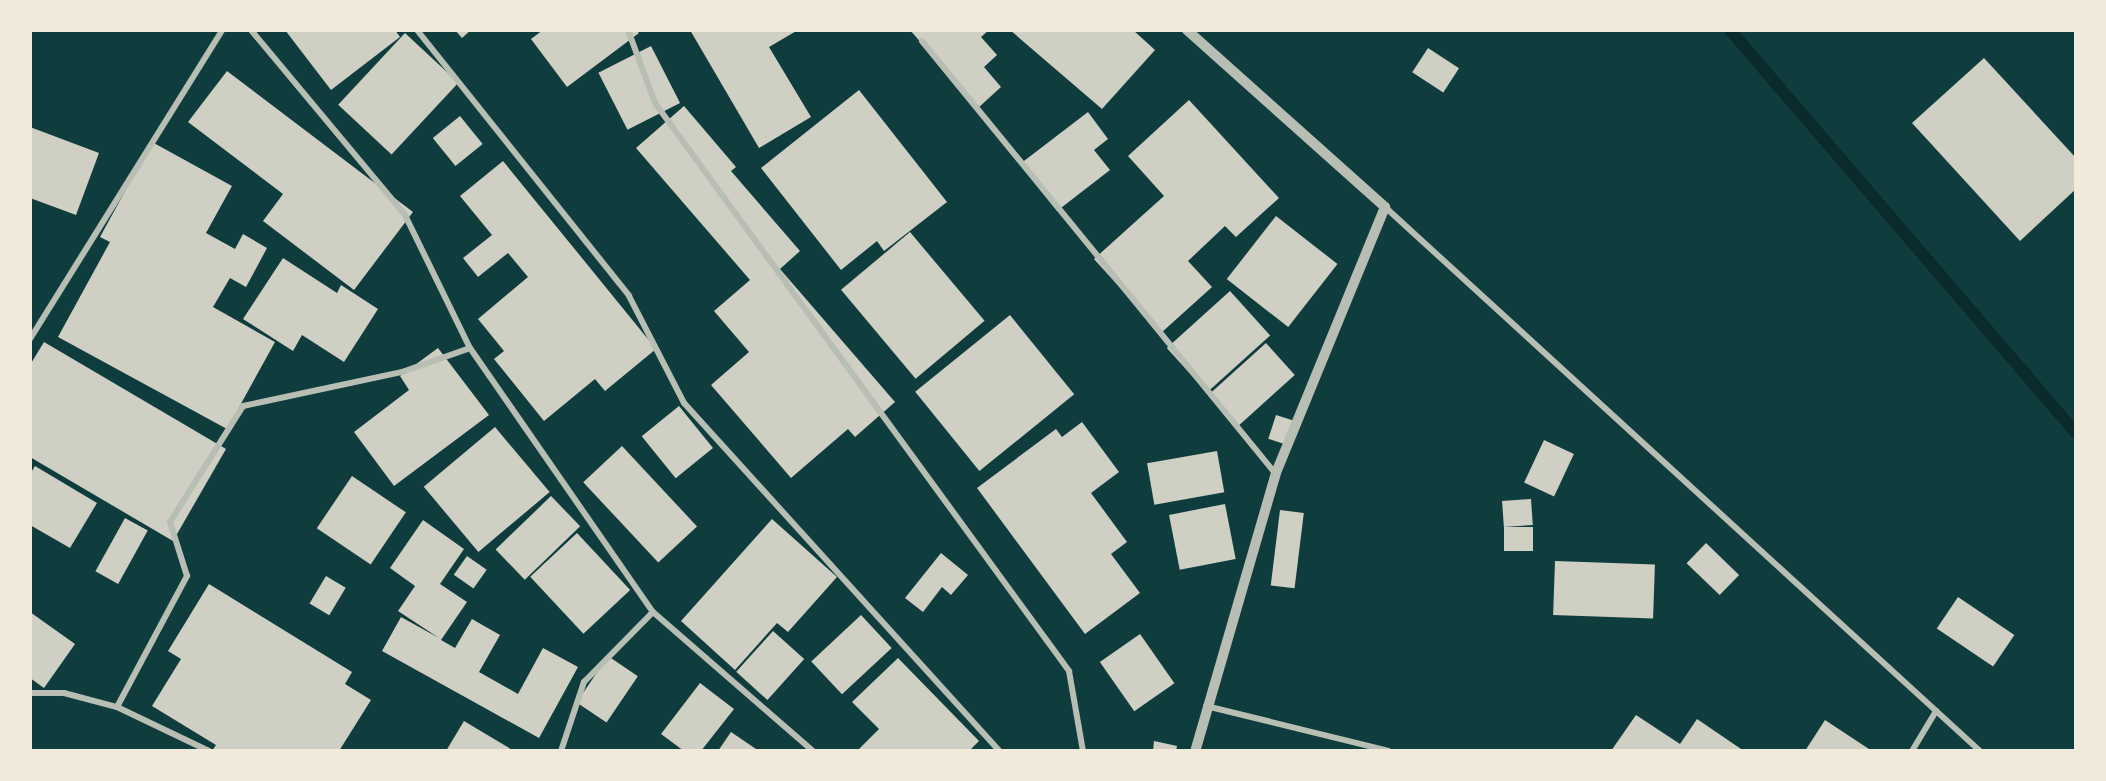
<!DOCTYPE html>
<html>
<head>
<meta charset="utf-8">
<style>
  body { margin:0 }
  #map { position:relative; width:2106px; height:781px; overflow:hidden; background:#0f3d3e; font-family:"Roboto Condensed",sans-serif }
  div>[style] { position:absolute }
  .stream>* { height:12px; margin:-6px; padding:0 6px; transform-origin:6px; border-radius:6px; background:#0a2a2b }
  .building>* { inset:0; background:#cfcfc3; transform-origin:0 0 }
  .minor>* { height:6px; margin:-3px; padding:0 3px; transform-origin:3px; border-radius:3px; background:#b8beb3 }
  .tertiary>* { height:10px; margin:-5px; padding:0 5px; transform-origin:5px; border-radius:5px; background:#b8beb3 }
  span { translate:-50% -50%; white-space:nowrap; text-align:center; line-height:1.15; -webkit-text-stroke:5px #f1e9da; paint-order:stroke }
  .frame { position:absolute; inset:0; border:32px solid #f1e9da; pointer-events:none }
</style>
</head>
<body>
<div id="map">
  <div class="stream">
    <i style="left:1730px;top:30px;width:531px;rotate:49.35deg"></i>
  </div>
  <div class="building">
    <i style="clip-path:polygon(285px 30px,395px 30px,400px 37px,331px 90px)"></i>
    <i style="clip-path:polygon(455px 30px,471px 30px,462px 38px)"></i>
    <i style="clip-path:polygon(543px 30px,636px 30px,639px 33px,567px 87px,531px 39px)"></i>
    <i style="clip-path:polygon(690px 30px,798px 30px,769px 47px,811px 117px,759px 148px)"></i>
    <i style="clip-path:polygon(910px 30px,989px 30px,981px 37px,997px 55px,984px 67px,1001px 87px,978px 108px)"></i>
    <i style="clip-path:polygon(1010px 30px,1133px 30px,1155px 50px,1102px 109px)"></i>
    <i style="left:405px;top:33px;width:73px;height:98px;rotate:43deg"></i>
    <i style="left:651px;top:46px;width:64px;height:59px;rotate:63deg"></i>
    <i style="left:1428px;top:48px;width:37px;height:29px;rotate:33deg"></i>
    <i style="clip-path:polygon(1984px 58px,2076px 158px,2076px 189px,2020px 241px,1912px 123px)"></i>
    <i style="clip-path:polygon(227px 71px,413px 212px,354px 290px,263px 221px,283px 194px,188px 122px)"></i>
    <i style="clip-path:polygon(859px 90px,947px 202px,884px 251px,877px 241px,841px 270px,761px 168px)"></i>
    <i style="clip-path:polygon(1189px 100px,1279px 198px,1236px 237px,1225px 226px,1188px 261px,1212px 287px,1161px 333px,1094px 259px,1164px 196px,1128px 156px)"></i>
    <i style="clip-path:polygon(684px 106px,736px 167px,731px 171px,800px 251px,780px 269px,895px 402px,855px 437px,848px 429px,791px 478px,711px 385px,749px 352px,714px 311px,750px 280px,636px 148px)"></i>
    <i style="clip-path:polygon(1088px 112px,1108px 139px,1094px 150px,1110px 170px,1057px 211px,1020px 164px)"></i>
    <i style="left:460px;top:116px;width:36px;height:35px;rotate:51deg"></i>
    <i style="clip-path:polygon(30px 127px,99px 153px,76px 215px,30px 198px)"></i>
    <i style="clip-path:polygon(152px 142px,232px 186px,206px 233px,235px 249px,243px 234px,267px 248px,246px 287px,230px 278px,213px 307px,275px 342px,227px 429px,58px 337px,110px 242px,100px 237px)"></i>
    <i style="clip-path:polygon(503px 161px,656px 349px,605px 391px,595px 379px,544px 421px,494px 359px,504px 351px,478px 319px,528px 277px,508px 253px,478px 277px,463px 258px,492px 235px,460px 196px)"></i>
    <i style="left:1276px;top:216px;width:78px;height:80px;rotate:38deg"></i>
    <i style="left:910px;top:232px;width:116px;height:90px;rotate:50deg"></i>
    <i style="clip-path:polygon(283px 258px,337px 293px,341px 285px,378px 309px,344px 362px,302px 335px,293px 351px,243px 319px)"></i>
    <i style="left:1230px;top:291px;width:60px;height:85px;rotate:48deg"></i>
    <i style="left:1010px;top:315px;width:102px;height:122px;rotate:51deg"></i>
    <i style="clip-path:polygon(44px 342px,226px 449px,173px 541px,30px 457px,30px 365px)"></i>
    <i style="left:1266px;top:343px;width:43px;height:78px;rotate:48deg"></i>
    <i style="clip-path:polygon(438px 348px,489px 415px,394px 486px,354px 432px,409px 390px,400px 376px)"></i>
    <i style="left:679px;top:406px;width:54px;height:48px;rotate:51deg"></i>
    <i style="left:1276px;top:415px;width:19px;height:25px;rotate:18deg"></i>
    <i style="clip-path:polygon(1082px 422px,1119px 472px,1091px 493px,1127px 542px,1111px 554px,1140px 593px,1085px 634px,977px 488px,1056px 429px,1062px 437px)"></i>
    <i style="left:495px;top:427px;width:85px;height:93px;rotate:50deg"></i>
    <i style="left:1544px;top:440px;width:33px;height:47px;rotate:25deg"></i>
    <i style="left:622px;top:446px;width:110px;height:53px;rotate:47deg"></i>
    <i style="left:1217px;top:451px;width:42px;height:71px;rotate:80deg"></i>
    <i style="clip-path:polygon(35px 466px,97px 503px,70px 548px,30px 525px,30px 474px)"></i>
    <i style="left:352px;top:476px;width:65px;height:63px;rotate:34deg"></i>
    <i style="left:551px;top:496px;width:42px;height:77px;rotate:46deg"></i>
    <i style="left:1531px;top:499px;width:26px;height:29px;rotate:86deg"></i>
    <i style="left:1225px;top:504px;width:56px;height:57px;rotate:79deg"></i>
    <i style="left:1280px;top:510px;width:24px;height:76px;rotate:7deg"></i>
    <i style="left:125px;top:518px;width:26px;height:61px;rotate:29deg"></i>
    <i style="clip-path:polygon(772px 519px,837px 577px,788px 632px,777px 623px,735px 670px,681px 621px)"></i>
    <i style="clip-path:polygon(423px 520px,464px 549px,440px 584px,467px 602px,441px 640px,455px 648px,472px 619px,500px 635px,479px 672px,518px 694px,543px 648px,578px 667px,539px 738px,382px 651px,401px 617px,439px 638px,398px 611px,415px 586px,390px 568px)"></i>
    <i style="left:1533px;top:527px;width:24px;height:29px;rotate:90deg"></i>
    <i style="left:577px;top:533px;width:78px;height:64px;rotate:47deg"></i>
    <i style="left:1706px;top:543px;width:46px;height:28px;rotate:44deg"></i>
    <i style="clip-path:polygon(941px 553px,968px 575px,951px 595px,942px 587px,923px 612px,905px 598px)"></i>
    <i style="left:467px;top:556px;width:24px;height:23px;rotate:35deg"></i>
    <i style="left:1555px;top:561px;width:100px;height:54px;rotate:2deg"></i>
    <i style="left:326px;top:576px;width:23px;height:32px;rotate:31deg"></i>
    <i style="clip-path:polygon(209px 584px,352px 672px,345px 684px,371px 700px,339px 751px,212px 751px,216px 745px,152px 706px,181px 659px,168px 651px)"></i>
    <i style="left:1958px;top:597px;width:68px;height:38px;rotate:34deg"></i>
    <i style="clip-path:polygon(30px 612px,75px 644px,44px 688px,30px 678px)"></i>
    <i style="left:861px;top:615px;width:45px;height:68px;rotate:47deg"></i>
    <i style="left:773px;top:631px;width:42px;height:55px;rotate:42deg"></i>
    <i style="left:1140px;top:634px;width:60px;height:49px;rotate:55deg"></i>
    <i style="left:608px;top:656px;width:36px;height:56px;rotate:34deg"></i>
    <i style="clip-path:polygon(898px 658px,979px 741px,969px 751px,857px 751px,879px 729px,852px 702px)"></i>
    <i style="clip-path:polygon(700px 683px,734px 709px,701px 751px,684px 751px,661px 734px)"></i>
    <i style="clip-path:polygon(1636px 715px,1680px 744px,1697px 719px,1744px 751px,1611px 751px)"></i>
    <i style="clip-path:polygon(1825px 720px,1872px 751px,1805px 751px)"></i>
    <i style="clip-path:polygon(464px 721px,514px 751px,446px 751px)"></i>
    <i style="clip-path:polygon(731px 732px,759px 751px,718px 751px)"></i>
    <i style="clip-path:polygon(1154px 741px,1177px 746px,1176px 751px,1153px 751px)"></i>
  </div>
  <div class="minor">
    <i style="left:251px;top:30px;width:241px;rotate:50.2deg"></i>
    <i style="left:405px;top:215px;width:148px;rotate:64deg"></i>
    <i style="left:470px;top:348px;width:321px;rotate:55.3deg"></i>
    <i style="left:653px;top:612px;width:212px;rotate:41deg"></i>
    <i style="left:417px;top:30px;width:340px;rotate:51.4deg"></i>
    <i style="left:629px;top:296px;width:120px;rotate:62.8deg"></i>
    <i style="left:684px;top:403px;width:470px;rotate:47.8deg"></i>
    <i style="left:628px;top:30px;width:78px;rotate:69.7deg"></i>
    <i style="left:655px;top:103px;width:703px;rotate:53.91deg"></i>
    <i style="left:1069px;top:671px;width:81px;rotate:80.1deg"></i>
    <i style="left:922px;top:41px;width:558px;rotate:50.75deg"></i>
    <i style="left:1385px;top:207px;width:806px;rotate:42.44deg"></i>
    <i style="left:30px;top:339px;width:364px;rotate:-58.1deg"></i>
    <i style="left:30px;top:693px;width:34px"></i>
    <i style="left:64px;top:693px;width:55px;rotate:14.8deg"></i>
    <i style="left:117px;top:707px;width:102px;rotate:25.6deg"></i>
    <i style="left:1206px;top:706px;width:188px;rotate:13.8deg"></i>
    <i style="left:117px;top:707px;width:149px;rotate:-61.9deg"></i>
    <i style="left:187px;top:576px;width:57px;rotate:-107.5deg"></i>
    <i style="left:170px;top:522px;width:137px;rotate:-57.8deg"></i>
    <i style="left:243px;top:406px;width:163px;rotate:-12.1deg"></i>
    <i style="left:402px;top:372px;width:72px;rotate:-19.4deg"></i>
    <i style="left:561px;top:751px;width:73px;rotate:-71.6deg"></i>
    <i style="left:584px;top:682px;width:98px;rotate:-45.4deg"></i>
    <i style="left:1912px;top:751px;width:47px;rotate:-59deg"></i>
  </div>
  <div class="tertiary">
    <i style="left:1187px;top:30px;width:266px;rotate:41.8deg"></i>
    <i style="left:1385px;top:207px;width:287px;rotate:112.3deg"></i>
    <i style="left:1276px;top:473px;width:290px;rotate:106.2deg"></i>
  </div>
  <div class="frame"></div>
</div>
</body>
</html>
